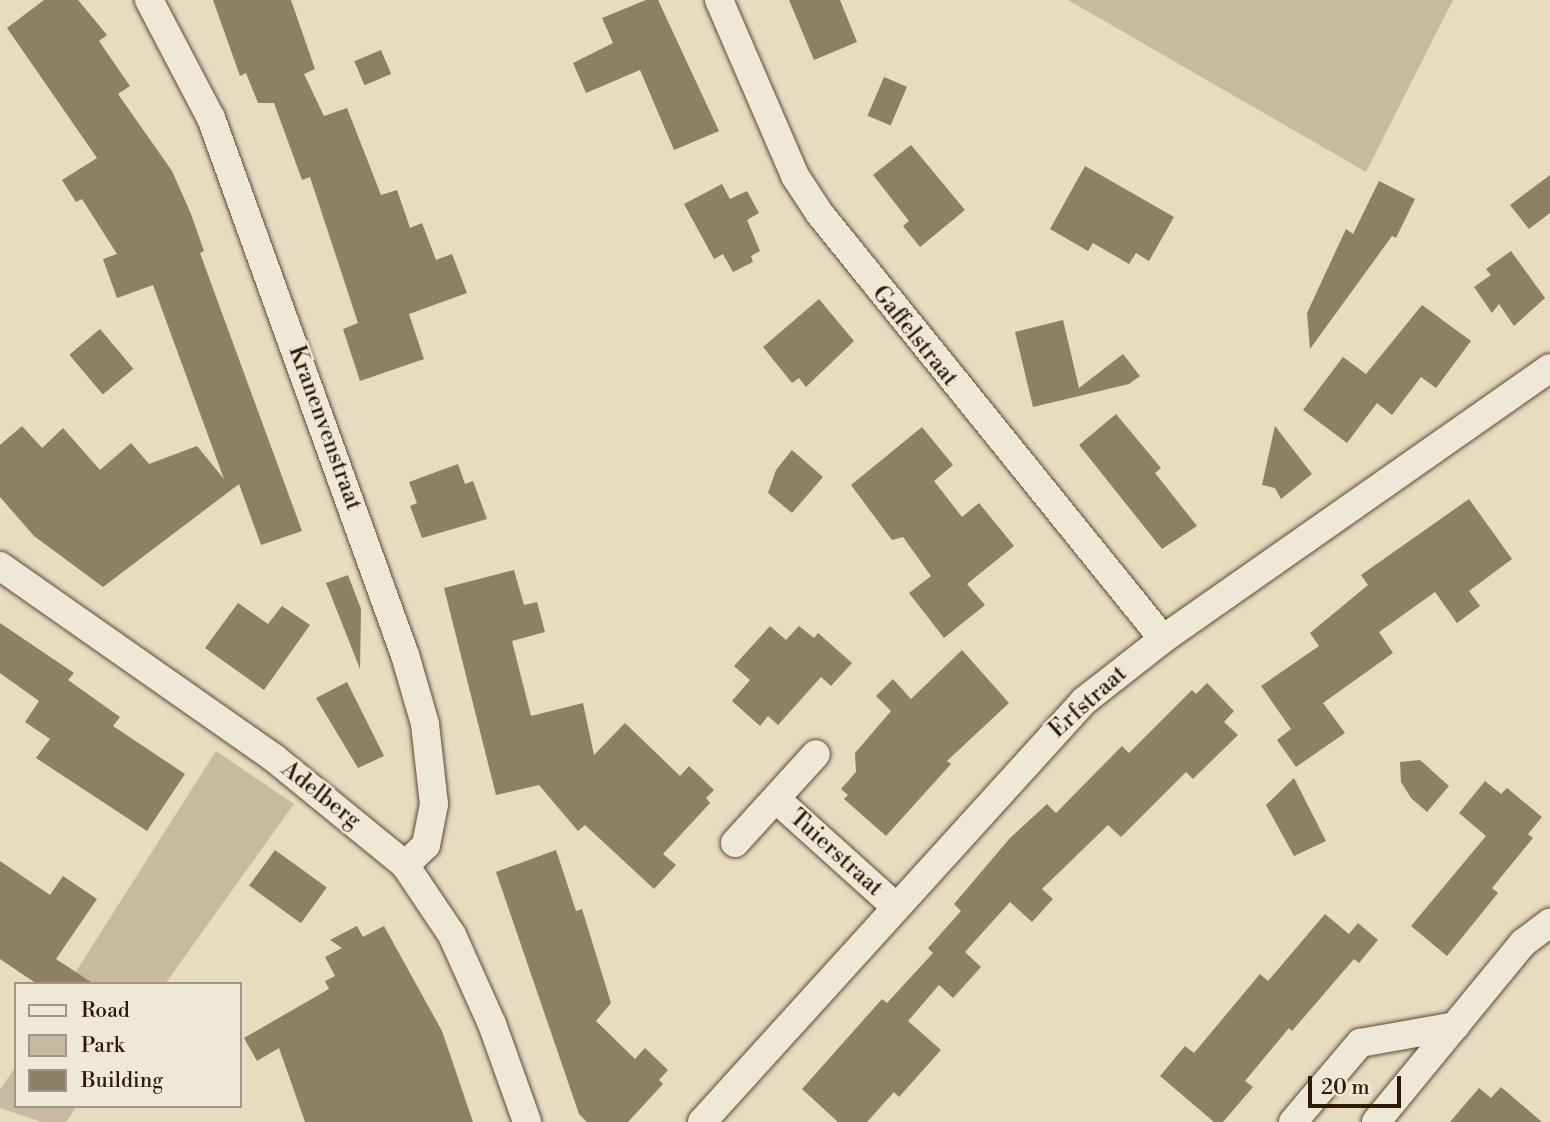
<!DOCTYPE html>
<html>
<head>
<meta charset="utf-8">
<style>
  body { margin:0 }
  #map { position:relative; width:1550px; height:1122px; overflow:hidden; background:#e7dbc0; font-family:"Libre Bodoni",serif }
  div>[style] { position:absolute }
  .green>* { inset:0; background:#c7baa0 }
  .building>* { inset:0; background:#8e7f67; transform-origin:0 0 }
  .roads { filter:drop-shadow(0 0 2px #5c4b34) drop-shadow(0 0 2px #5c4b34) }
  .minor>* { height:28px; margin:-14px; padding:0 14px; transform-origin:14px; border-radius:14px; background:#efe8d6 }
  span { translate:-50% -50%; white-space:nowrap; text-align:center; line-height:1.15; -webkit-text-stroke:5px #efe8d6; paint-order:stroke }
  .street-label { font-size:23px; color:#2d1b06 }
  .legend { position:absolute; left:14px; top:982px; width:228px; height:126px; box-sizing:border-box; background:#efe8d6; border:2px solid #a19683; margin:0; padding:9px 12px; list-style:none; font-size:21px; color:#2d1b06 }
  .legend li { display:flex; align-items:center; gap:14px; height:35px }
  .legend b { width:35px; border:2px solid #a19683 }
  .scale { position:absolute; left:1308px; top:1076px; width:93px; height:32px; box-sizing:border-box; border:4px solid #2d1b06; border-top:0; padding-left:9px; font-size:21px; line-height:24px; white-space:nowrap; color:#2d1b06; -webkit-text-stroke:5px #efe8d6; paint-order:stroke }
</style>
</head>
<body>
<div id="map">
  <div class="green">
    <i style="clip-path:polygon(1068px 0,1453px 0,1366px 172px)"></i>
    <i style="clip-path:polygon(216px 751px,294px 804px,165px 984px,68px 984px)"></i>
    <i style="clip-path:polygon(16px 1066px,16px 1106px,77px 1106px,66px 1122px,42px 1122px,0 1108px,0 1090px)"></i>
  </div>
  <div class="building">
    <i style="clip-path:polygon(44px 0,78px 0,107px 35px,99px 41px,130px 86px,118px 94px,172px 171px,191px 214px,204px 251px,200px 253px,302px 531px,261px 545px,239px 484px,103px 587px,34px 536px,0 497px,0 445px,22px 426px,42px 448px,63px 428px,100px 470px,131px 443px,149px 464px,197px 446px,224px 479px,153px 285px,117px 298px,103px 259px,117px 254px,82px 199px,76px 202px,62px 180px,97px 158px,7px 28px)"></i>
    <i style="clip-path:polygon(213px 0,291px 0,315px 69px,304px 74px,324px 116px,347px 108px,381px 195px,397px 190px,410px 228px,422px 223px,436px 260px,452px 254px,467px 293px,409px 314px,424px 359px,360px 381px,343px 329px,358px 323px,310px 177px,302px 180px,274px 103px,258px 103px,246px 73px,240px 76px)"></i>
    <i style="clip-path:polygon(646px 0,658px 0,719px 131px,674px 150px,640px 70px,586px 93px,573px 63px,613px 43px,602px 18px)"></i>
    <i style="clip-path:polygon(789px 0,840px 0,857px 42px,814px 60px)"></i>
    <i style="left:381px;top:50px;width:26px;height:29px;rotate:67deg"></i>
    <i style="left:884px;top:77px;width:25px;height:42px;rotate:23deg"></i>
    <i style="clip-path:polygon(911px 145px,965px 210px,920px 247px,903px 226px,909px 221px,873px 175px)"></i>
    <i style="clip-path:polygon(1085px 166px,1174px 217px,1149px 261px,1136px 253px,1129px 264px,1093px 243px,1088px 251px,1050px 229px)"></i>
    <i style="clip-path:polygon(1550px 175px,1550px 213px,1529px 229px,1510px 205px)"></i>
    <i style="clip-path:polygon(1379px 181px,1415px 199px,1396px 238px,1392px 236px,1310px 349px,1307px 313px,1346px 229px,1353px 234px)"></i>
    <i style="clip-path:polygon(722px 184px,730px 199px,747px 191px,759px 213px,747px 220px,760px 251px,751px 256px,753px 262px,733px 272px,723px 254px,714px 259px,684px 204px)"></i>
    <i style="clip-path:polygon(1511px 251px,1545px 298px,1514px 326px,1499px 304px,1492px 313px,1474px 287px,1491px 275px,1486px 269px)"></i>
    <i style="clip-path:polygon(819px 299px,854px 341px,806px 387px,799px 378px,792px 383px,763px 347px)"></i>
    <i style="clip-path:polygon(1422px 305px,1471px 341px,1436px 388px,1421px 377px,1392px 415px,1377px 403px,1347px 443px,1303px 410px,1343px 357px,1366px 374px)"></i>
    <i style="clip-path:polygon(1063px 320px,1079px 388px,1123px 354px,1140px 376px,1129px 384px,1033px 407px,1015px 332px)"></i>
    <i style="left:100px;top:329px;width:52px;height:40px;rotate:50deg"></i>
    <i style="clip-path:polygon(1116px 414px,1161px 468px,1155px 473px,1197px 526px,1162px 549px,1079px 445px)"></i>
    <i style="clip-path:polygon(1275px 426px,1312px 474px,1281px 499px,1275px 488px,1262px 485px)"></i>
    <i style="clip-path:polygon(922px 427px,953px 465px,934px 481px,962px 517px,979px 503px,1014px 546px,967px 584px,985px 605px,944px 638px,909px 593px,931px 576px,903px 537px,892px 540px,851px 485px)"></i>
    <i style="clip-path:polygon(792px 450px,823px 477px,792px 513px,768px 493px,776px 470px)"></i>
    <i style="clip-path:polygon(458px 464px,465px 484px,473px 481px,487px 519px,422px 538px,410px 506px,417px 503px,409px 482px)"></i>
    <i style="clip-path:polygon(1469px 499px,1512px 559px,1469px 591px,1480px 606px,1457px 623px,1435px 592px,1379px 632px,1393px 653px,1323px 703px,1345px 733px,1296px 767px,1277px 740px,1291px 729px,1261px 686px,1319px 646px,1310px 633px,1368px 585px,1361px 575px)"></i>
    <i style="clip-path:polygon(514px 570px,524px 605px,537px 602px,545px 632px,512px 641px,531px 716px,583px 703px,594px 755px,625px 723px,680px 776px,689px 766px,714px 790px,706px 798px,710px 803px,663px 854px,676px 865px,654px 889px,585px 825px,578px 831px,539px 785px,496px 795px,444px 588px)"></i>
    <i style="clip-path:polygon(348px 575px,361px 609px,360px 669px,326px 583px)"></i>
    <i style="clip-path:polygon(238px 603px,268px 624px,282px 606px,310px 625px,264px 690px,205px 648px)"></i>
    <i style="clip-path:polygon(0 623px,74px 673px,68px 680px,120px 717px,113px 726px,185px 774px,147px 831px,36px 758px,50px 739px,25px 722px,39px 701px,0 673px)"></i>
    <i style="clip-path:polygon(770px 626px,786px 640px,799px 626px,814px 638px,818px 633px,852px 663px,831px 686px,821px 677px,778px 725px,768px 716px,760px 726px,732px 701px,750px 680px,734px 666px)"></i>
    <i style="clip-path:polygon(962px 650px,1009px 703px,947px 761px,951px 764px,886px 836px,844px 799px,848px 795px,841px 789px,856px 772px,855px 753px,891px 711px,876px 696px,893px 679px,911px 699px)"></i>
    <i style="clip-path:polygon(347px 682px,384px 756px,358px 768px,316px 698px)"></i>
    <i style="clip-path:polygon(1207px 683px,1234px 711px,1224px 722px,1238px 735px,1193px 779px,1186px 772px,1121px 837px,1108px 825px,1042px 889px,1053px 899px,1032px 922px,1010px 902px,965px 952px,981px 967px,953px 998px,939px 985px,908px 1021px,941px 1050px,899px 1097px,894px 1092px,867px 1122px,838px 1122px,802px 1089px,882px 999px,887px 1003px,933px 953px,928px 948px,961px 911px,954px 904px,1010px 838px,1047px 804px,1056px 813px,1122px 746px,1129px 753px,1192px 690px,1196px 694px)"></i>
    <i style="clip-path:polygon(1420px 760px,1449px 786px,1427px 812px,1411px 798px,1401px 782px,1400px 762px)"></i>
    <i style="clip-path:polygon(1294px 778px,1326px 841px,1294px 856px,1266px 805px)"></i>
    <i style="clip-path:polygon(1485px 781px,1501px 794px,1507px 788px,1542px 817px,1528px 834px,1533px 838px,1492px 888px,1498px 893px,1447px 956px,1411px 926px,1486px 836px,1459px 813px)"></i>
    <i style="left:275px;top:850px;width:64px;height:44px;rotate:36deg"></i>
    <i style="clip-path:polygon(556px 850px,576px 911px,582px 909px,611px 1003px,596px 1021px,635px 1059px,645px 1048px,668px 1070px,659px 1080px,663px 1084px,628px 1122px,587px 1122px,579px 1114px,496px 872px)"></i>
    <i style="clip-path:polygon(0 861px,50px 895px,63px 876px,97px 899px,56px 959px,94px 984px,37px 984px,0 959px)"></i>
    <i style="clip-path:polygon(1325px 914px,1349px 934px,1358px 923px,1378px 940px,1359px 963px,1354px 959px,1292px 1031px,1289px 1028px,1245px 1081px,1253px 1087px,1223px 1122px,1214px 1122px,1160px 1076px,1185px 1046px,1194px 1053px,1260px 974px,1268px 981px)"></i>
    <i style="clip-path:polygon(357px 926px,363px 937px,384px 926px,442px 1031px,473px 1122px,305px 1122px,279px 1048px,257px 1061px,244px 1038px,329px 989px,325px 981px,335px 976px,325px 957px,342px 948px,330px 940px)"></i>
    <i style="clip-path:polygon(1501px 1087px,1542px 1122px,1450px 1122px,1479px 1088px,1491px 1098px)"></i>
  </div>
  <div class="roads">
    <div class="minor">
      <i style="left:149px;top:0;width:133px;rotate:62.3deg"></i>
      <i style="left:211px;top:118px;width:571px;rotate:70.14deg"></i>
      <i style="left:405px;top:655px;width:72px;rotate:73.8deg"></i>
      <i style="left:425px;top:724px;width:81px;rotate:83.6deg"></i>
      <i style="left:434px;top:804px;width:42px;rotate:101deg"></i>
      <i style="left:426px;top:845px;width:29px;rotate:136deg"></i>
      <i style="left:719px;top:0;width:192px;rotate:66.6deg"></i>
      <i style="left:795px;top:176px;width:45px;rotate:56.7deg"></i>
      <i style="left:820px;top:214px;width:546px;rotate:51.09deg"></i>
      <i style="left:0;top:566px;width:335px;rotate:35deg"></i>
      <i style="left:274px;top:758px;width:169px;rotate:39.2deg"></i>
      <i style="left:405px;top:865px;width:84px;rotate:56.1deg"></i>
      <i style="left:452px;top:935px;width:98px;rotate:65.8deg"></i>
      <i style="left:492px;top:1024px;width:104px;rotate:70.3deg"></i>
      <i style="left:776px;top:799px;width:161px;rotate:42deg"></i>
      <i style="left:735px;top:843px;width:120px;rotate:-47.7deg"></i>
      <i style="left:702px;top:1122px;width:568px;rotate:-47.78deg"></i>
      <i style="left:1084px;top:701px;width:100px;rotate:-38.1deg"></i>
      <i style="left:1163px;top:639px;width:472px;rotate:-35deg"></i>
      <i style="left:1293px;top:1122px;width:104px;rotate:-49.7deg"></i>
      <i style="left:1360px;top:1043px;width:97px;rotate:-10.1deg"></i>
      <i style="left:1376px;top:1122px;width:232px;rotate:-50.6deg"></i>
      <i style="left:1523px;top:943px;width:34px;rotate:-37deg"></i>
    </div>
  </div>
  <div class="street-label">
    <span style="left:915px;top:336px;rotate:51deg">Gaffelstraat</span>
    <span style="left:325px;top:428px;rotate:70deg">Kranenvenstraat</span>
    <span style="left:1088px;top:702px;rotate:-42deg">Erfstraat</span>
    <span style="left:321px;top:795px;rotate:38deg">Adelberg</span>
    <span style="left:836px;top:853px;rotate:42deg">Tuierstraat</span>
  </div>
  <ul class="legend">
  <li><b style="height:9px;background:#efe8d6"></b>Road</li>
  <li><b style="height:19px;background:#c7baa0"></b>Park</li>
  <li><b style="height:19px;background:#8e7f67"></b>Building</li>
  </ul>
  <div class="scale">20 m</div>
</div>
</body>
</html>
